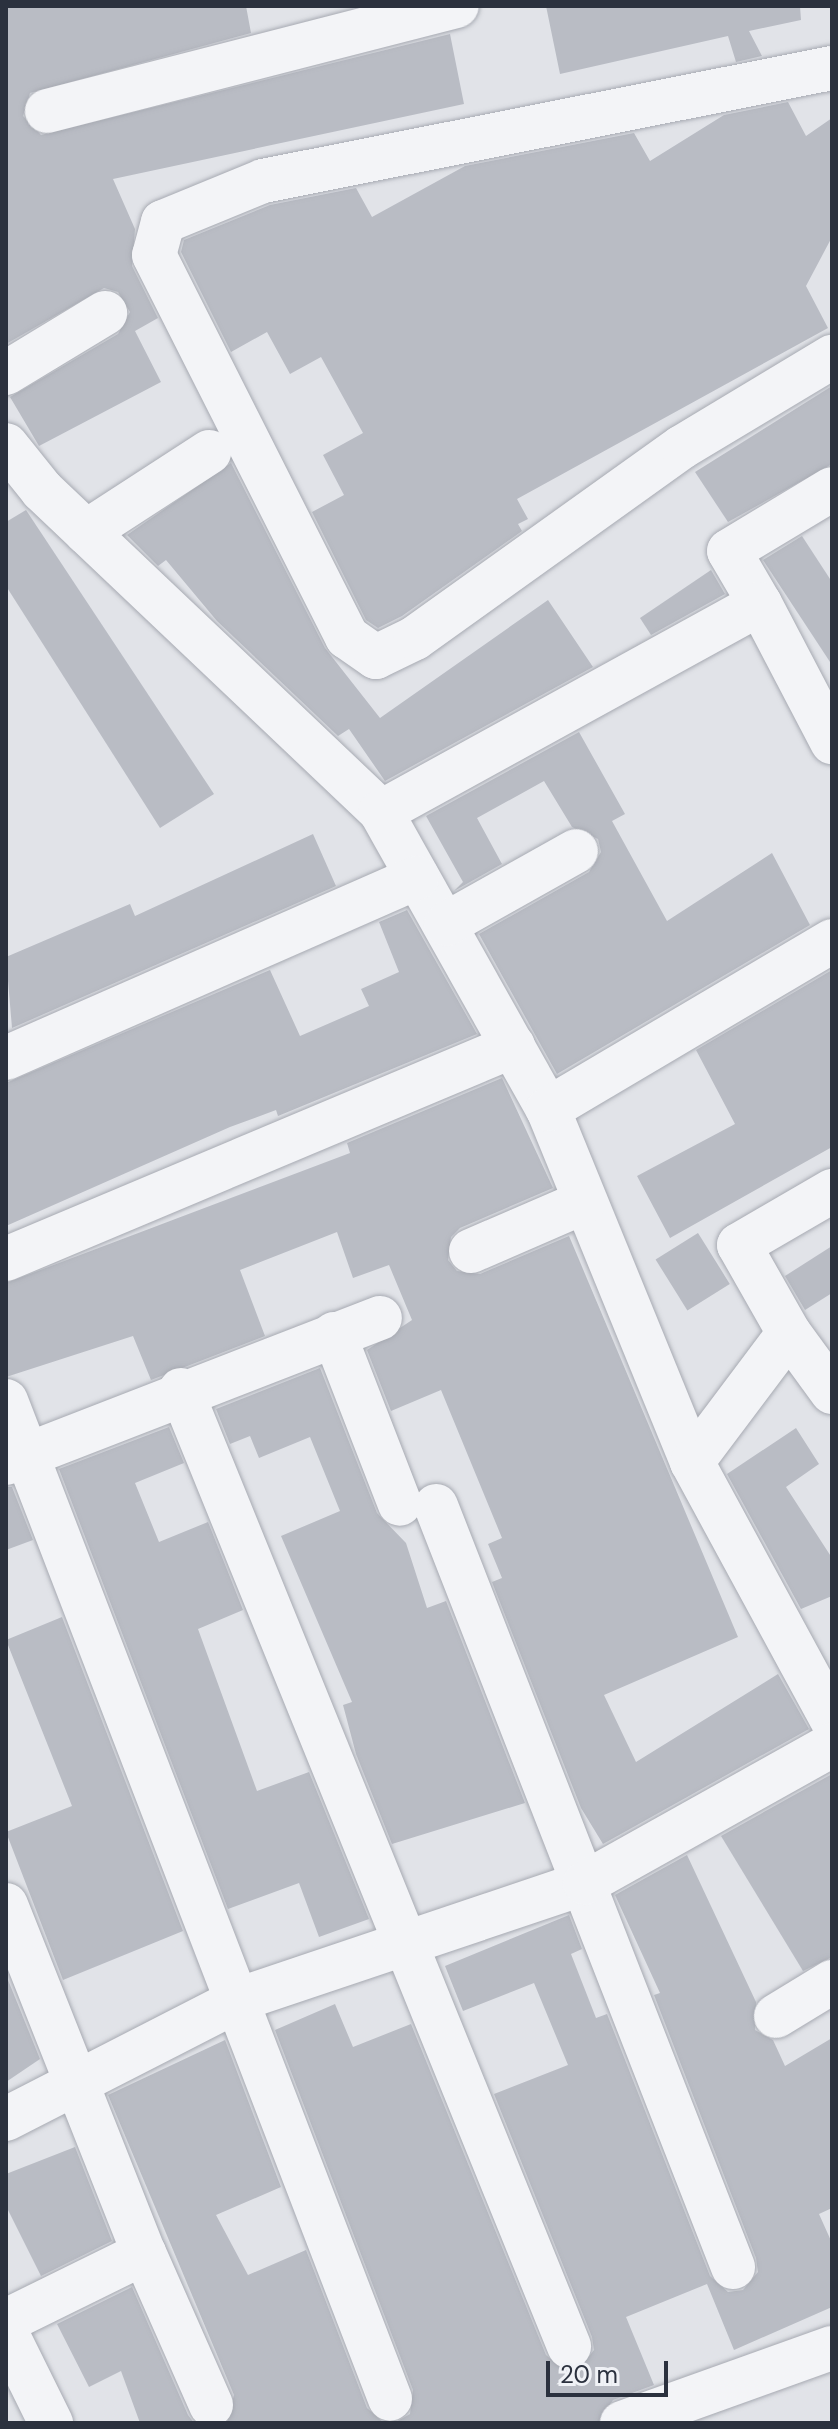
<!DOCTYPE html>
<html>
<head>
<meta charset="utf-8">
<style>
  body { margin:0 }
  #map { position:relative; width:838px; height:2429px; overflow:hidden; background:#e1e3e8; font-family:"DM Sans",sans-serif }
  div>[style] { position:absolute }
  .building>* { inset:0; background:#b9bcc4; transform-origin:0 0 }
  .roads { filter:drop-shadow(0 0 2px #a7aab2) drop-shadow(0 0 2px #a7aab2) }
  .minor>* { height:44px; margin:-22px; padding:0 22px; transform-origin:22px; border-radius:22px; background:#f3f4f7 }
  span { translate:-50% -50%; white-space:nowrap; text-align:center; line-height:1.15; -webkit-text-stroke:7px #f0f2f6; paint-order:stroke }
  .frame { position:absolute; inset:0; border:8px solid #2b313e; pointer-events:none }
  .scale { position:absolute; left:546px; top:2361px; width:122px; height:36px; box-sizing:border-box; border:4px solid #2b313e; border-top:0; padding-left:10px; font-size:24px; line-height:28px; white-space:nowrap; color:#2b313e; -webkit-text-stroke:6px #f0f2f6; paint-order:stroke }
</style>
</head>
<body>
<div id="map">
  <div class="building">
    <i style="clip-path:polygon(6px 6px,246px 6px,251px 33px,30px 93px,23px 116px,41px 135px,450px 34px,464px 104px,113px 179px,135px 229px,132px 266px,158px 318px,135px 331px,161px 382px,39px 446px,10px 397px,118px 334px,130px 312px,118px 292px,104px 288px,6px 344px)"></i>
    <i style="clip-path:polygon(546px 6px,800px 6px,801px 20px,749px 31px,762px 56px,736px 62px,728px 36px,560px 74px)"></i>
    <i style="clip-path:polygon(788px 102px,806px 136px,832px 118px,832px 237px,806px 286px,828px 328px,517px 499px,528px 519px,518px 524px,522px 531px,402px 616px,378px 628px,366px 620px,312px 512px,344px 495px,323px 455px,363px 433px,321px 357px,290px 374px,267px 332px,231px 352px,181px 252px,184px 240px,270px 205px,356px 188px,372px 217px,465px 166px,634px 133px,650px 161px,724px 115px)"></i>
    <i style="clip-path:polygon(832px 386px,832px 464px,728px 522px,695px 472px)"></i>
    <i style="clip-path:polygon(231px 463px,325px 648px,380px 718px,548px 600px,593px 667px,385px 781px,349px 729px,338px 736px,217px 621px,166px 560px,158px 566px,127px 535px)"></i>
    <i style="clip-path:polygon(26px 510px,214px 794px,160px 828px,6px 586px,6px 522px)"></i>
    <i style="clip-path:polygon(802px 536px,832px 582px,832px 665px,763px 560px)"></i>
    <i style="clip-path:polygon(711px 570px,725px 594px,651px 635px,640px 618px)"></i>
    <i style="clip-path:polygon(579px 732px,625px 814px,612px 821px,667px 921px,772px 853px,810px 925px,557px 1074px,479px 934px,589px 872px,601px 852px,598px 839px,572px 827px,544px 781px,477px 818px,502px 864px,454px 891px,463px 882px,426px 816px)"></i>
    <i style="clip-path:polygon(313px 834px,336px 886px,12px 1028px,6px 957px,130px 904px,135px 916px)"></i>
    <i style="clip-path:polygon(407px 910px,477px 1034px,278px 1116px,276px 1110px,230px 1127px,6px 1226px,6px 1083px,270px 970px,300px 1036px,369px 1006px,361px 989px,399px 972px,379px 922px)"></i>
    <i style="clip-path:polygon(832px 970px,832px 1147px,670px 1238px,637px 1176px,735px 1124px,696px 1050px)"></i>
    <i style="clip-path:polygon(502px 1078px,553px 1188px,460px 1228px,451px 1237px,448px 1260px,457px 1271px,480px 1274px,569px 1236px,738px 1637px,604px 1695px,636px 1762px,778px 1674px,809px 1729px,603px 1844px,581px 1808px,492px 1582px,502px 1578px,488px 1544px,502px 1538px,441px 1390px,391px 1411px,367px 1350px,412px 1320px,389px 1265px,353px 1278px,337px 1232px,240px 1270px,265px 1336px,151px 1380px,133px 1336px,6px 1377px,6px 1283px,350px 1153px,347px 1143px)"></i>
    <i style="left:698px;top:1233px;width:60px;height:50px;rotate:58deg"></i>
    <i style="clip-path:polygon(832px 1246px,832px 1293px,805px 1310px,785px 1276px)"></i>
    <i style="clip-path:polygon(320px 1368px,377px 1513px,406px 1543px,427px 1608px,446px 1601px,525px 1803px,392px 1844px,356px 1754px,343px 1705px,352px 1702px,281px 1536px,340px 1511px,310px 1437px,259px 1458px,250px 1436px,230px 1444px,216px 1409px)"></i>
    <i style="clip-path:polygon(169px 1427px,184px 1463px,135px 1483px,159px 1542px,208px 1522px,230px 1577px,243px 1610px,198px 1629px,257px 1791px,309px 1772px,369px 1919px,319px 1937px,299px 1883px,228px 1909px,59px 1469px)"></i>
    <i style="clip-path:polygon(796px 1428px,819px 1464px,786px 1487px,832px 1558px,832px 1596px,801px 1609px,727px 1474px)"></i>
    <i style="clip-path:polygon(6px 1487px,12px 1487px,33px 1540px,6px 1550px)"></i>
    <i style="clip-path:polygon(62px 1617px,183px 1931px,63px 1980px,6px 1832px,72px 1806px,6px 1640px)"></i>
    <i style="clip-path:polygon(832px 1774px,832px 1957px,803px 1971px,721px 1836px)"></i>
    <i style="clip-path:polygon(687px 1855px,756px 2002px,755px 2030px,773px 2040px,785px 2066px,832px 2038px,832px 2208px,819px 2214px,832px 2243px,832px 2307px,734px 2350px,707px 2284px,626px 2317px,654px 2385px,613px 2400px,598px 2423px,394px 2423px,410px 2414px,413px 2390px,275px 2030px,335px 2004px,353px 2047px,411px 2024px,546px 2355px,565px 2371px,579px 2369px,594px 2350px,592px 2337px,494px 2094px,568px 2065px,534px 1983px,463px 2011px,445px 1966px,569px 1915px,582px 1949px,571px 1954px,596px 2018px,607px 2014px,710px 2276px,728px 2292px,743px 2290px,758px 2272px,756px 2258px,654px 1995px,660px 1993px,615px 1895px)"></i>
    <i style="clip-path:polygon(6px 1975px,40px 2059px,6px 2082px)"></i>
    <i style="clip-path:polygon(225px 2040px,281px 2187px,216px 2215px,248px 2275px,306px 2250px,367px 2408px,384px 2423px,227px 2423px,234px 2395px,108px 2095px)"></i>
    <i style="clip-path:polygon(75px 2147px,112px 2241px,41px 2276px,6px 2206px,6px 2174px)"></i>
    <i style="clip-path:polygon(132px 2287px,188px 2415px,194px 2423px,140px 2423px,121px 2371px,89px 2387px,57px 2324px)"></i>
  </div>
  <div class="roads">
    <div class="minor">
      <i style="left:832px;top:68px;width:580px;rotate:168.77deg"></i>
      <i style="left:263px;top:181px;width:108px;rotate:157.7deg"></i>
      <i style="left:163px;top:222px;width:34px;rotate:105deg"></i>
      <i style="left:154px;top:255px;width:428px;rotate:63.2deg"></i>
      <i style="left:347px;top:637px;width:35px;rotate:35deg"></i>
      <i style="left:376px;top:657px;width:43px;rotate:-26deg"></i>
      <i style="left:415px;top:638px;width:328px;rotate:-35.6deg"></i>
      <i style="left:682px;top:447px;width:175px;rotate:-31deg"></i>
      <i style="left:47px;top:111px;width:423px;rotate:-14.4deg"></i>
      <i style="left:6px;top:373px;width:116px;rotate:-31.2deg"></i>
      <i style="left:6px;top:445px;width:58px;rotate:51.3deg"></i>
      <i style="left:42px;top:490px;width:468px;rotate:43.5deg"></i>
      <i style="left:381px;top:812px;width:341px;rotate:60.7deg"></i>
      <i style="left:548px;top:1109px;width:381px;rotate:67.8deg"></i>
      <i style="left:692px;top:1462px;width:161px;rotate:-53.1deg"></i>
      <i style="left:789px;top:1333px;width:73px;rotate:53.9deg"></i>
      <i style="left:86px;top:532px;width:147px;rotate:-33deg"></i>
      <i style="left:760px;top:604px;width:61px;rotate:-120.3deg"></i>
      <i style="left:729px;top:551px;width:120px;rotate:-31deg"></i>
      <i style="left:381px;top:812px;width:432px;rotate:-28.8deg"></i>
      <i style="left:760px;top:604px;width:156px;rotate:62.4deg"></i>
      <i style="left:446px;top:924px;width:149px;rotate:-29.3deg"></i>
      <i style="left:6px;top:1058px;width:449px;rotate:-23.7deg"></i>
      <i style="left:548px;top:1109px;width:330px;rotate:-30.6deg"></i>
      <i style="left:471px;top:1251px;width:123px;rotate:-23.4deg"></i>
      <i style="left:6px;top:1259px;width:550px;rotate:-22.79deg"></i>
      <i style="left:789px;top:1333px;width:101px;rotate:-119.6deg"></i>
      <i style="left:739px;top:1245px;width:108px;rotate:-30.1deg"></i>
      <i style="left:334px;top:1334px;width:182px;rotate:68.8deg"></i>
      <i style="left:181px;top:1390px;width:1032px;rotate:67.91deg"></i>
      <i style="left:6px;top:1401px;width:1069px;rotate:68.95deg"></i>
      <i style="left:692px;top:1462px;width:294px;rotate:61.5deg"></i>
      <i style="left:6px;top:1463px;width:401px;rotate:-21.2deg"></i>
      <i style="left:436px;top:1506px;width:817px;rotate:68.68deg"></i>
      <i style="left:6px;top:1905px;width:374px;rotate:68.4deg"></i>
      <i style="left:144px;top:2253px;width:154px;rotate:153.8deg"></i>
      <i style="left:776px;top:2016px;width:66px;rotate:-31.3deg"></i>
      <i style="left:6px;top:2119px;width:263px;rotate:-27.1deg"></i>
      <i style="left:240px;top:1999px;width:364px;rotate:-18.6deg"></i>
      <i style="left:585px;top:1883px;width:283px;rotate:-29.2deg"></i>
      <i style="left:144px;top:2253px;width:166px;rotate:66.2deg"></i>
      <i style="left:6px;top:2332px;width:102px;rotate:63.7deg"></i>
      <i style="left:622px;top:2423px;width:223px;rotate:-19.7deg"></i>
    </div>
  </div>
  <div class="frame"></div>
  <div class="scale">20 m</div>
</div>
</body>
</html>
